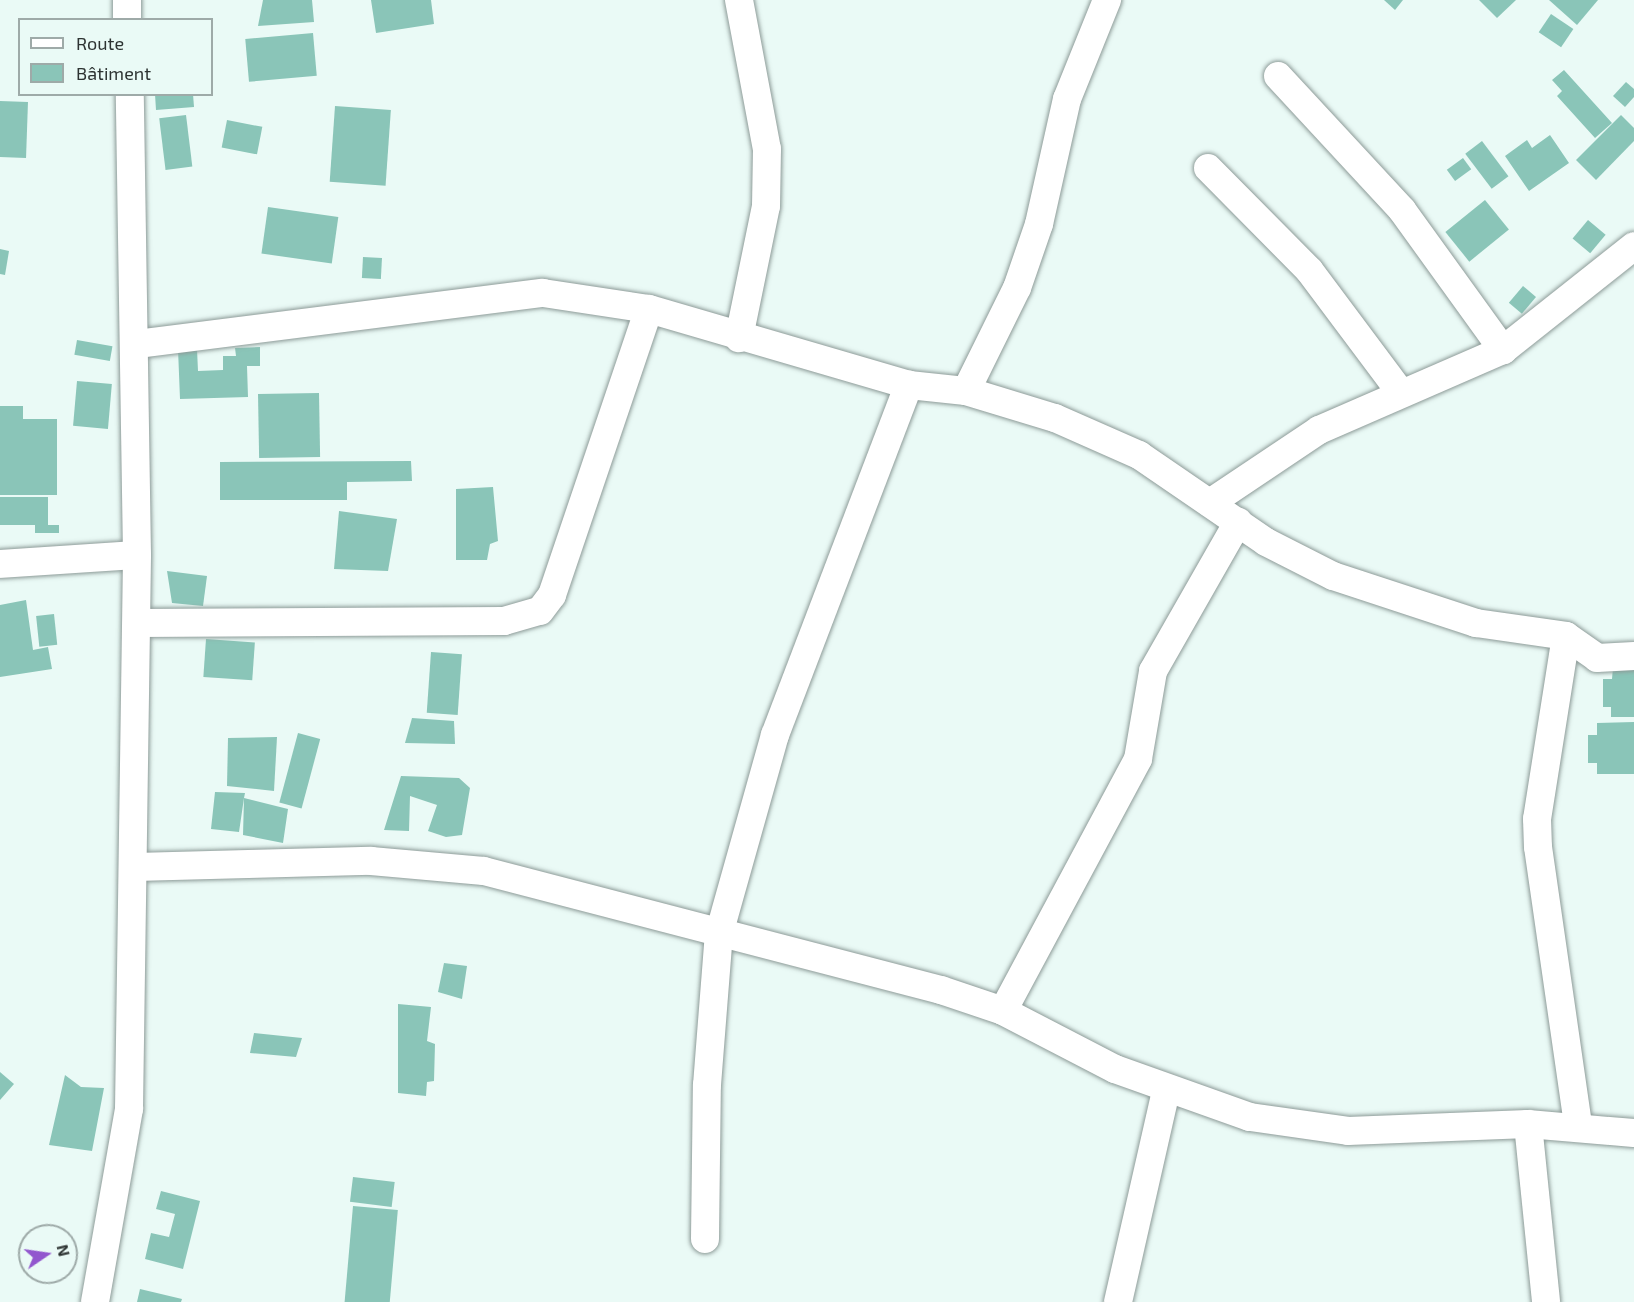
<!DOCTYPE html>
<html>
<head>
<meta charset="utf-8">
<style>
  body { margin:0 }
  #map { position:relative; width:1634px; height:1302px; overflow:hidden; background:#eafaf6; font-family:"Exo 2",sans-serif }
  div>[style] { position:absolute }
  .building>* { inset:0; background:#8ac5b8; transform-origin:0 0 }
  .roads { filter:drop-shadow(0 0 2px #8d9b98) drop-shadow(0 0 2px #8d9b98) }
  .minor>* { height:28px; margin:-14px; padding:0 14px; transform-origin:14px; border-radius:14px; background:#fff }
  span { translate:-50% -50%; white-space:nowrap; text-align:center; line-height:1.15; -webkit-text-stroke:4.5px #eafaf6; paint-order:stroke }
  .legend { position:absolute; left:18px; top:18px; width:195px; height:78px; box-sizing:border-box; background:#eafaf6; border:2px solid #9eaaa8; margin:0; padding:8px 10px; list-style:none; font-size:18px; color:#2d3332 }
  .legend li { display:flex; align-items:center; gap:12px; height:30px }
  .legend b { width:30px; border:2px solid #9eaaa8 }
  .north { position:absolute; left:18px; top:1224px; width:60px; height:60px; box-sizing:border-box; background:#eafaf6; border:2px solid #9eaaa8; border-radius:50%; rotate:77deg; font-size:16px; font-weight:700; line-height:24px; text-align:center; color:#2d3332 }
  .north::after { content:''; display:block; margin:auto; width:21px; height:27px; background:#9257ce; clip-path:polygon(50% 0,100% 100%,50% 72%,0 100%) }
</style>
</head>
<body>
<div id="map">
  <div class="building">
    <i style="clip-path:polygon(263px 0,312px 0,314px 22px,258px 26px)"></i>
    <i style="clip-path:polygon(371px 0,431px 0,434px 24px,376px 33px)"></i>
    <i style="clip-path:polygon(1384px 0,1403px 0,1395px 10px)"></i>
    <i style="clip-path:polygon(1479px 0,1516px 0,1497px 18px)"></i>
    <i style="clip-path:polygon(1549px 0,1598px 0,1577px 25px)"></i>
    <i style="left:1551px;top:14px;width:27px;height:22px;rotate:34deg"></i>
    <i style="left:313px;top:33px;width:43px;height:68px;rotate:85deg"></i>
    <i style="clip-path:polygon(1564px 70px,1612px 123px,1595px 138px,1557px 96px,1562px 91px,1552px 80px)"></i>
    <i style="clip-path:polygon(1626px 82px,1634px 89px,1634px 97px,1625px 107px,1613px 96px)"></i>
    <i style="clip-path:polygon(155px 94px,193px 94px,194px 107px,156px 110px)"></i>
    <i style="left:0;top:101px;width:28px;height:56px;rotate:2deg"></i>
    <i style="left:335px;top:106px;width:56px;height:76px;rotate:4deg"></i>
    <i style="left:186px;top:115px;width:52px;height:27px;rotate:83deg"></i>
    <i style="clip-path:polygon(1621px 115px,1634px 128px,1634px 141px,1596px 180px,1576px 160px)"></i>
    <i style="left:227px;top:120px;width:36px;height:28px;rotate:11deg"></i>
    <i style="clip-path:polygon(1550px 135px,1569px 163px,1529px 191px,1505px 156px,1527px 140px,1532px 148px)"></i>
    <i style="left:1482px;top:141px;width:44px;height:21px;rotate:53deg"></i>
    <i style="left:1463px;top:158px;width:14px;height:20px;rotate:54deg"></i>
    <i style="left:1485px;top:200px;width:38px;height:51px;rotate:51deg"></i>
    <i style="left:268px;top:207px;width:71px;height:47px;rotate:8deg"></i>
    <i style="left:1588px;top:220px;width:23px;height:24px;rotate:40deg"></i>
    <i style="clip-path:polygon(0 249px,9px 251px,5px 275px,0 274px)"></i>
    <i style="left:363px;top:257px;width:19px;height:21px;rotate:3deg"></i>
    <i style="left:1523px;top:286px;width:17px;height:22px;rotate:40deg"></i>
    <i style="left:77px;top:340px;width:36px;height:15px;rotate:10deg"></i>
    <i style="clip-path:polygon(260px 347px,260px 366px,247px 366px,248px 397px,180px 399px,178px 349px,197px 349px,198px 371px,223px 370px,223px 356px,236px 356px,235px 348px)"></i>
    <i style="left:77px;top:381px;width:35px;height:45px;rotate:5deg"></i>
    <i style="left:319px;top:393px;width:64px;height:61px;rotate:89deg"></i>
    <i style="clip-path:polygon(0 406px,23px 406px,23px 419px,57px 419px,57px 495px,0 495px)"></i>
    <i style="clip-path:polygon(411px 461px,412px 481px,347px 482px,347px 500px,220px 500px,220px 462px)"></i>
    <i style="clip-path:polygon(493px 487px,498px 541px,490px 544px,487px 560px,456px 560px,456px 489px)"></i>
    <i style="left:0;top:497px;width:48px;height:28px"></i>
    <i style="clip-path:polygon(339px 511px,397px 519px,388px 571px,334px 569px)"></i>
    <i style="left:59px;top:525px;width:8px;height:24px;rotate:90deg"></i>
    <i style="clip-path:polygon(167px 571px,207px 576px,203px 606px,172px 603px)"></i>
    <i style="clip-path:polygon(26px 600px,33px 650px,48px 647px,52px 669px,0 677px,0 605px)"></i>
    <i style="left:54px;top:614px;width:31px;height:18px;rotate:84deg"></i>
    <i style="left:206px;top:639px;width:49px;height:38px;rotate:4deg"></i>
    <i style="left:431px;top:652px;width:31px;height:61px;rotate:4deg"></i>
    <i style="clip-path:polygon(1613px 667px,1634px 668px,1634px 717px,1611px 717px,1611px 707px,1603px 707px,1603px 679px,1612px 679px)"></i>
    <i style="clip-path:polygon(412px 718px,454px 721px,455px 744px,405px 743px)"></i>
    <i style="clip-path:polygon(1634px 722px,1634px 774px,1597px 774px,1597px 763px,1588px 763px,1588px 735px,1597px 735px,1597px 723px)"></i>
    <i style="left:298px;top:733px;width:23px;height:72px;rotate:15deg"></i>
    <i style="clip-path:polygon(277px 737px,274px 791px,227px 786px,228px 738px)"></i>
    <i style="clip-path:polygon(401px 776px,459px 778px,470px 788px,462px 835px,446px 837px,428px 831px,437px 805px,410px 796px,409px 831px,384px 830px)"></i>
    <i style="clip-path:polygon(215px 792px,245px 793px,244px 798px,288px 809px,283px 843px,243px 835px,244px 798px,239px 832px,211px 829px)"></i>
    <i style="clip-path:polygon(444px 963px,467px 966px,462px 999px,438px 992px)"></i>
    <i style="clip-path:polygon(398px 1004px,431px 1007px,427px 1041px,435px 1044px,434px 1081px,427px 1082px,426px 1096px,398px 1093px)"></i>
    <i style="clip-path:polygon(254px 1033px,302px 1038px,296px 1057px,250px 1053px)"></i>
    <i style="clip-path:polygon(0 1072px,14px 1084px,0 1100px)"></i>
    <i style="clip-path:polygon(65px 1075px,81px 1087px,104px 1088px,92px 1151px,49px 1145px)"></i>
    <i style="left:353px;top:1177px;width:42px;height:25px;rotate:7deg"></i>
    <i style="clip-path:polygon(161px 1191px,200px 1201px,183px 1269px,145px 1259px,151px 1233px,169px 1237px,175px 1214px,156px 1209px)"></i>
    <i style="left:353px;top:1206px;width:45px;height:97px;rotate:5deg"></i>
    <i style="clip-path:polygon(140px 1289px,182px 1299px,181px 1302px,137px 1302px)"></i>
  </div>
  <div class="roads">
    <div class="minor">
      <i style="left:127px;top:0;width:20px;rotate:90deg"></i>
      <i style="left:739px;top:0;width:152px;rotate:79.4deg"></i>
      <i style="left:767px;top:149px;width:57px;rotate:91deg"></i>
      <i style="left:766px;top:206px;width:135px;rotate:101.6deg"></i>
      <i style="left:1278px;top:76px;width:183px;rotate:47.2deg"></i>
      <i style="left:1402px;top:210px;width:173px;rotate:54.2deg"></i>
      <i style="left:1208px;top:168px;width:144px;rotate:45.3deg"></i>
      <i style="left:1309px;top:270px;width:154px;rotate:53.2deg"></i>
      <i style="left:137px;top:344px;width:409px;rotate:-7.2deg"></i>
      <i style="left:543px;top:293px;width:107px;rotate:8.6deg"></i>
      <i style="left:649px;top:309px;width:271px;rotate:16.3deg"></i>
      <i style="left:909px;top:385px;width:57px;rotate:6deg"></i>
      <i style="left:966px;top:391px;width:93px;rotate:16.9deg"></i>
      <i style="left:1055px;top:418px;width:92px;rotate:23.8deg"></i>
      <i style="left:1139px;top:455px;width:154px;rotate:34.4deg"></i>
      <i style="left:1266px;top:542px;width:75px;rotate:26.9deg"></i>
      <i style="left:1333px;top:576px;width:151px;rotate:18.2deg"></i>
      <i style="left:1476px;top:623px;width:91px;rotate:8.2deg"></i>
      <i style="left:1566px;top:636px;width:38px;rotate:35deg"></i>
      <i style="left:1597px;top:658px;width:37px;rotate:-3deg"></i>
      <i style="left:966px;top:391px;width:115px;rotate:-63.7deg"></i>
      <i style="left:1017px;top:288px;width:68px;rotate:-71deg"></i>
      <i style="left:1039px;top:224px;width:128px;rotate:-77.4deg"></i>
      <i style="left:1067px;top:99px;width:107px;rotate:-68deg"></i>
      <i style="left:1210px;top:503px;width:131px;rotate:-33.8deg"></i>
      <i style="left:1319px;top:430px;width:201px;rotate:-23.5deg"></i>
      <i style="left:1503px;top:350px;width:167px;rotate:-38.4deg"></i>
      <i style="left:0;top:564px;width:137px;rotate:-3.8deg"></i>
      <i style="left:137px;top:623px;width:367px;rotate:-0.3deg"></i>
      <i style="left:504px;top:621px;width:37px;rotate:-16deg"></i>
      <i style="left:540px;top:611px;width:20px;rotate:-53deg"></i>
      <i style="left:552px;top:595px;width:302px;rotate:-71.3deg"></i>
      <i style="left:1566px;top:636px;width:185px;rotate:99deg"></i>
      <i style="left:1537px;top:819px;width:28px;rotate:88deg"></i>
      <i style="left:1538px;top:847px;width:281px;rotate:81.8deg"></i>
      <i style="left:135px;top:867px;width:236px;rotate:-1.5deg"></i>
      <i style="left:371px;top:861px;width:113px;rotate:5.1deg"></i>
      <i style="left:484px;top:871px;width:472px;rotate:14.6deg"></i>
      <i style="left:941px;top:990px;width:65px;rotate:18.7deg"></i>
      <i style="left:1003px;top:1011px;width:126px;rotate:27.4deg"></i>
      <i style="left:1115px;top:1069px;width:143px;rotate:19.6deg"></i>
      <i style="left:1250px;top:1117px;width:99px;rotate:8.1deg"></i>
      <i style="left:1348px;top:1131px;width:180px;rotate:-2.2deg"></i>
      <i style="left:1528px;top:1124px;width:106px;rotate:4.9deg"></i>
      <i style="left:1003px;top:1011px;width:286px;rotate:-61.8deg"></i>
      <i style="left:1138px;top:759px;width:89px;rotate:-80.3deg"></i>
      <i style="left:1153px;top:671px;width:172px;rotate:-60.3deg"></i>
      <i style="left:1528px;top:1124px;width:179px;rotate:84.2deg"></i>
      <i style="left:705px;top:1239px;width:154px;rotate:-89.3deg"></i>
      <i style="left:707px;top:1085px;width:151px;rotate:-85.5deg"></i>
      <i style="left:719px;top:934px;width:207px;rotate:-74.3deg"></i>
      <i style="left:775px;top:735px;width:375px;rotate:-69.1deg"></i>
      <i style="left:95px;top:1302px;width:196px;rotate:-80deg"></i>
      <i style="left:129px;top:1109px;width:554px;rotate:-89.17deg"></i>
      <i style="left:137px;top:555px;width:461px;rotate:-90.9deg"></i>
      <i style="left:1118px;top:1302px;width:217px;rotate:-77.2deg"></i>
    </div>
  </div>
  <ul class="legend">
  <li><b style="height:8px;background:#fff"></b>Route</li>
  <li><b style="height:16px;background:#8ac5b8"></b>Bâtiment</li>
  </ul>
  <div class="north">N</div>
</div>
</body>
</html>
